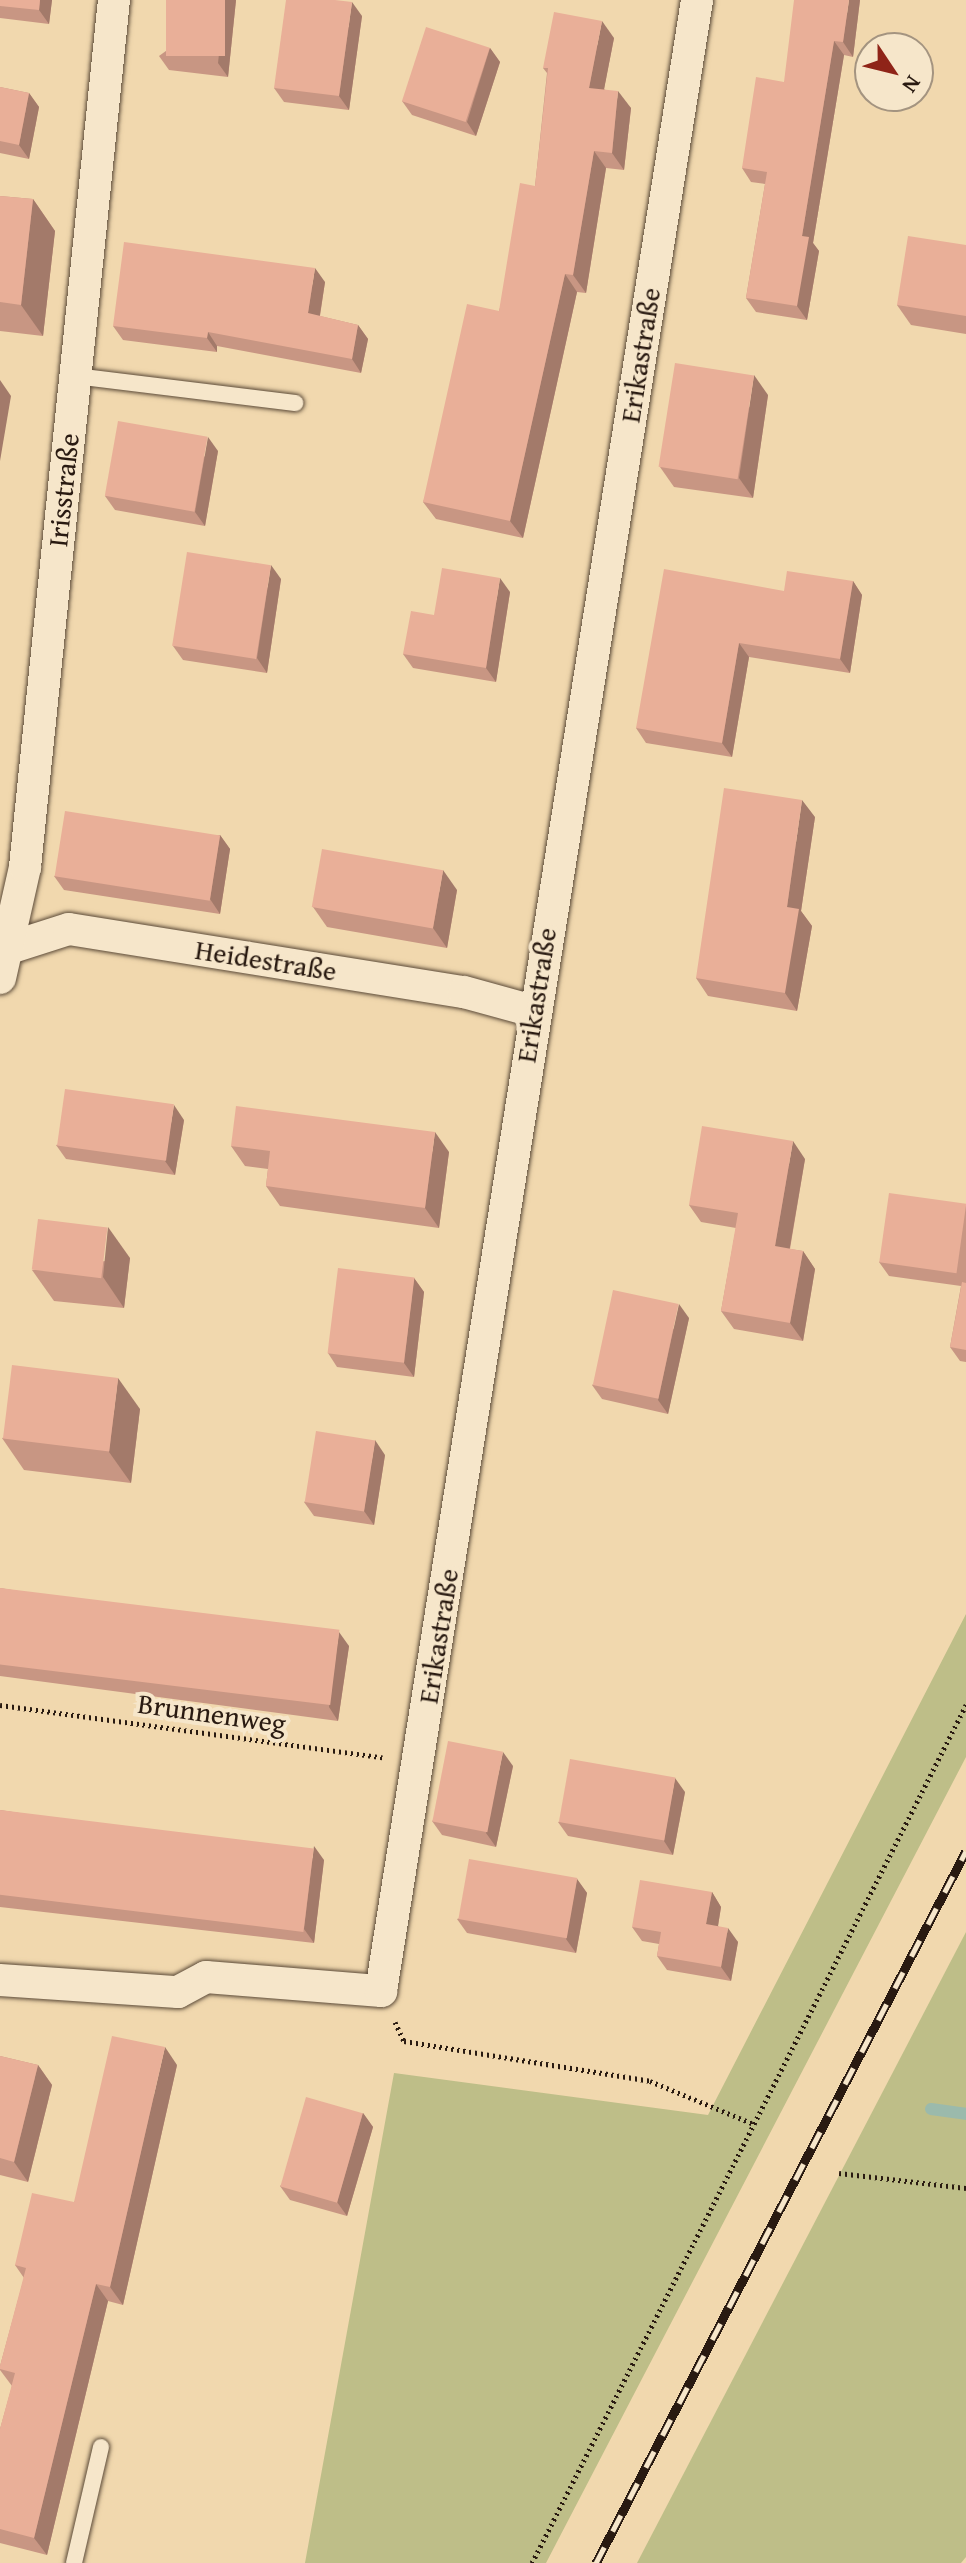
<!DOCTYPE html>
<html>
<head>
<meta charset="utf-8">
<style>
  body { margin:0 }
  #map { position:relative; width:966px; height:2563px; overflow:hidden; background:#f1d8ae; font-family:"Gentium Book Plus",serif }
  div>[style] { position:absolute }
  .green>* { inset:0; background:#bebe88 }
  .stream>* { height:12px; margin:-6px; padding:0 6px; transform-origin:6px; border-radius:6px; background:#9bbaac }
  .path>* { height:5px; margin-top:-2.5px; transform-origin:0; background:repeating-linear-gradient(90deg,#291a11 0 2px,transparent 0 6px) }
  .roads { filter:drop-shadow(0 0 2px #5b4a38) drop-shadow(0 0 2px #5b4a38) }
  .service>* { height:16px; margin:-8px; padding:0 8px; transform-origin:8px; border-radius:8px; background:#f6e6ca }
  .minor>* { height:32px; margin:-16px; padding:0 16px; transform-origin:16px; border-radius:16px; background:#f6e6ca }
  .rail>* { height:9px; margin-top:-4.5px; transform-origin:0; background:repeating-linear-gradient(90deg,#f6e6ca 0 18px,#291a11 0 36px); box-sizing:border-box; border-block:2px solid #291a11 }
  .wall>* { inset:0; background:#c89683 }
  .shaded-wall>* { inset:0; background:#a37a6a }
  .building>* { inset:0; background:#e9af98; transform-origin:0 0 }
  span { translate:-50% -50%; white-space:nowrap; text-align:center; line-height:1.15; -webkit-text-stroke:8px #f6e6ca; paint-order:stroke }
  .street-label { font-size:28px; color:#291a11 }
  .north { position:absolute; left:854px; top:32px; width:80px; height:80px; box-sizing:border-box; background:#f6e6ca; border:2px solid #a49480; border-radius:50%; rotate:125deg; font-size:22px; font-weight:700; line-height:32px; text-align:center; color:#291a11 }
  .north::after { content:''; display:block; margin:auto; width:28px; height:36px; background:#8f2418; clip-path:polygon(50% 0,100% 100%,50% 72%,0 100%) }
</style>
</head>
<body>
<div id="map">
  <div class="green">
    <i style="clip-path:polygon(966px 1614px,966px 1757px,546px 2563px,305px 2563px,394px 2073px,708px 2115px)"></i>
    <i style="clip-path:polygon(966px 1932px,966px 2557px,961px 2563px,637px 2563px)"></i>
  </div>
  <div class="stream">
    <i style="left:931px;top:2109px;width:35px;rotate:8deg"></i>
  </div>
  <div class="path">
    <i style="left:0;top:1705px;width:386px;rotate:7.8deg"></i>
    <i style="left:395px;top:2022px;width:21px;rotate:65deg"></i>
    <i style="left:404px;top:2041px;width:249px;rotate:9.2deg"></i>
    <i style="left:650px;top:2081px;width:113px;rotate:22.5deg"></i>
    <i style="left:839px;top:2173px;width:128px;rotate:6.7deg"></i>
    <i style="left:532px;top:2563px;width:962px;rotate:-63.17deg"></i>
  </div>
  <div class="roads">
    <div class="service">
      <i style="left:75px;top:376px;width:222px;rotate:7deg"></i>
      <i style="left:74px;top:2563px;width:119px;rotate:-76.9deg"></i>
    </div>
    <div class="minor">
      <i style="left:0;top:951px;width:72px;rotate:-17.7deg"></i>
      <i style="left:69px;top:929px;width:400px;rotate:9.1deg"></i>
      <i style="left:464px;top:992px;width:72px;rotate:15.4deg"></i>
      <i style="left:0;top:978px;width:114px;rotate:-77.3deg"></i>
      <i style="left:25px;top:867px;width:872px;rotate:-84.14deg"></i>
      <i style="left:0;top:1980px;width:178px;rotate:3.9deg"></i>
      <i style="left:178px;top:1992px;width:32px;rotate:-28deg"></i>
      <i style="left:206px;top:1977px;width:176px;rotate:4.6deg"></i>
      <i style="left:381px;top:1991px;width:2016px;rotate:-80.98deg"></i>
    </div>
  </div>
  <div class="rail">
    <i style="left:596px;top:2563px;width:802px;rotate:-62.54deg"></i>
  </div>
  <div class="wall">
    <i style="clip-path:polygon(0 0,52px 0,49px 24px,0 18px)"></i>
    <i style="clip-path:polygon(236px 0,228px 77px,169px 70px,159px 56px)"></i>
    <i style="clip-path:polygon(860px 0,853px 57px,844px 55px,813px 243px,819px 251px,807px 320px,756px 312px,746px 298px,765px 184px,751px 182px,742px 168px,784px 82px)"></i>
    <i style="clip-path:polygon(362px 16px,349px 110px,284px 102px,274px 88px)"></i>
    <i style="clip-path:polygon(614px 38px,604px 89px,631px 108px,624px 170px,606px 168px,586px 293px,577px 292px,523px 538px,436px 519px,423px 502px,499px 311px,535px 186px,547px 73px,543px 68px)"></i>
    <i style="clip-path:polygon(490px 48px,500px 62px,476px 136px,412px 115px,402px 101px)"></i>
    <i style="clip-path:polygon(0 87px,29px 93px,39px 107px,29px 159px,0 153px)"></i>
    <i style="clip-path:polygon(0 196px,33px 199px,55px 231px,43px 336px,0 331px)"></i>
    <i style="clip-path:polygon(966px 245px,966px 334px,911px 325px,897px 305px)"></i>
    <i style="clip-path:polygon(325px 282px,320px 316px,358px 325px,368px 339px,361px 373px,217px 346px,217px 352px,123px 340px,113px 326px)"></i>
    <i style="clip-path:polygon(768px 395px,753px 498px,674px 487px,660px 467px)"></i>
    <i style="clip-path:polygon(218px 451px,205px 526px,115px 510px,105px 496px)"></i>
    <i style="clip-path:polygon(281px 579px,267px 673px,183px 660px,173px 646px)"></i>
    <i style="clip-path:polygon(853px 581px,862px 595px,850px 673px,749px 657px,732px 757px,646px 743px,636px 728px,784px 591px)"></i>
    <i style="clip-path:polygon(510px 592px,496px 682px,413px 668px,403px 654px)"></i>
    <i style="clip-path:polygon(815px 817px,801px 911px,812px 926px,797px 1011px,708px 996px,696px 978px)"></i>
    <i style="clip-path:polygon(220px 835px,230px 849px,220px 914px,64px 890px,54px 876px)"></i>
    <i style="clip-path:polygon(457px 890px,447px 948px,327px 927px,313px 907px)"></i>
    <i style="clip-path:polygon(184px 1120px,175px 1175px,66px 1159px,56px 1145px)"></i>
    <i style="clip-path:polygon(231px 1146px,449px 1152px,439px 1228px,280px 1206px,266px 1186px,268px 1169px,245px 1166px)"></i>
    <i style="clip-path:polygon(805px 1159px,790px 1249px,803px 1251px,815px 1269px,803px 1341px,734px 1329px,721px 1311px,736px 1228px,701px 1222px,689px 1205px)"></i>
    <i style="clip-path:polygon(966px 1204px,966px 1362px,960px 1361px,950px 1347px,961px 1286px,889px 1276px,879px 1262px)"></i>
    <i style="clip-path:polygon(130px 1258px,124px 1308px,54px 1301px,32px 1270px)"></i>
    <i style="clip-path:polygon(414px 1278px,424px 1292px,414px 1377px,337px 1367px,328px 1353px)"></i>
    <i style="clip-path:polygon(689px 1318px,668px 1414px,602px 1399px,592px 1385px)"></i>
    <i style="clip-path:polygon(140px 1409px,131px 1483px,24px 1470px,2px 1438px)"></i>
    <i style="clip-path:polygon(385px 1455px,374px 1525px,314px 1516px,304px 1502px)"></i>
    <i style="clip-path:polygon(0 1588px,349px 1646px,338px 1721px,0 1676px)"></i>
    <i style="clip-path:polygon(513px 1766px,496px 1847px,442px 1835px,432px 1821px)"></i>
    <i style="clip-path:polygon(685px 1792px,673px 1855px,568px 1836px,558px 1822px)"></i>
    <i style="clip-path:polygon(0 1810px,324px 1860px,314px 1943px,0 1907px)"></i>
    <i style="clip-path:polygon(577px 1879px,587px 1893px,576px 1953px,467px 1933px,457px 1919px)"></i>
    <i style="clip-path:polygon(712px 1892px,721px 1907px,718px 1926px,738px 1942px,731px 1981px,667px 1970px,657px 1956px,659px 1944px,642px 1941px,632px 1927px)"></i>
    <i style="clip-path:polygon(0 2056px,38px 2065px,52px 2085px,28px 2182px,0 2175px)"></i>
    <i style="clip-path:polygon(177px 2065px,123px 2305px,108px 2301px,47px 2555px,0 2543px,0 2429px,12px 2386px,0 2370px,0 2366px,24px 2278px,15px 2265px,74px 2202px)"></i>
    <i style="clip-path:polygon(363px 2113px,373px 2127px,347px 2216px,290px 2200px,280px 2186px)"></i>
  </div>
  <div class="shaded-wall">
    <i style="clip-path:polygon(40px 0,52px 0,49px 24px,39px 10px)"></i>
    <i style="clip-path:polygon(225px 0,236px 0,228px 77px,218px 63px)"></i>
    <i style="clip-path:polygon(849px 0,860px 0,853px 57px,843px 42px)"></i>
    <i style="clip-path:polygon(352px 2px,362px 16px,349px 110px,339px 96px)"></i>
    <i style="clip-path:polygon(602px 21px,614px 38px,601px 105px,589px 88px)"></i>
    <i style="clip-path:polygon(834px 41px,844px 55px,813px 243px,819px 251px,807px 320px,797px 306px,802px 236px)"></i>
    <i style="clip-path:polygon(490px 48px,500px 62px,476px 136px,467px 122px)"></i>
    <i style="clip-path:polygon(618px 91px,631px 108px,624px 170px,612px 153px)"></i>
    <i style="clip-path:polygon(29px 93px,39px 107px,29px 159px,19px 145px)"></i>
    <i style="clip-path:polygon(594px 151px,606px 168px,586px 293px,573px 275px)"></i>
    <i style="clip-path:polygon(33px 199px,55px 231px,43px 336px,21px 305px)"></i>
    <i style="clip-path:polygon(315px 268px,325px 282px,318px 327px,308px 313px)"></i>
    <i style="clip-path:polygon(565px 274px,577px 292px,523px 538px,510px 521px)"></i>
    <i style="clip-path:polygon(358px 325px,368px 339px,361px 373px,352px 359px)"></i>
    <i style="clip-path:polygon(208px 332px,217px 346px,217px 352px,207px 338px)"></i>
    <i style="clip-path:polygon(754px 375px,768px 395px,753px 498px,739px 478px)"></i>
    <i style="clip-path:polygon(0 380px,11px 396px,0 461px)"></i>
    <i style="clip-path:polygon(208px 437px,218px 451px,205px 526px,195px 512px)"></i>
    <i style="clip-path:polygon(271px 565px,281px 579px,267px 673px,257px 658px)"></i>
    <i style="clip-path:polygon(500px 578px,510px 592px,496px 682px,486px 668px)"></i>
    <i style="clip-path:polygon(853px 581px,862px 595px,850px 673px,840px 659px)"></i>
    <i style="clip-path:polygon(739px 643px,749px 657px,732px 757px,722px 743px)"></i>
    <i style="clip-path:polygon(802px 800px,815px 817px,801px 911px,812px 926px,797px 1011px,785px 993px,787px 907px)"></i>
    <i style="clip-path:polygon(220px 835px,230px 849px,220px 914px,210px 899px)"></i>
    <i style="clip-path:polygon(443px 870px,457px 890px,447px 948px,433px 928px)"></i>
    <i style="clip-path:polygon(174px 1105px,184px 1120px,175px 1175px,165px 1161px)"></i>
    <i style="clip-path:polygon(435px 1132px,449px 1152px,439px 1228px,425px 1208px)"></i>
    <i style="clip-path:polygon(793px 1141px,805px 1159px,787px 1264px,775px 1246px)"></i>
    <i style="clip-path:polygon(108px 1227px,130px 1258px,124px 1308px,103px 1277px)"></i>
    <i style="clip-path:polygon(803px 1251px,815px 1269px,803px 1341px,790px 1323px)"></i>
    <i style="clip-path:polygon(414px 1278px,424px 1292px,414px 1377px,404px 1363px)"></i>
    <i style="clip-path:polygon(679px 1304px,689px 1318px,668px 1414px,658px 1400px)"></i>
    <i style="clip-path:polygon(118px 1378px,140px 1409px,131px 1483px,109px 1452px)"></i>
    <i style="clip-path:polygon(375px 1440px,385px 1455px,374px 1525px,364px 1511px)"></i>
    <i style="clip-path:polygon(339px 1632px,349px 1646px,338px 1721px,329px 1707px)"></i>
    <i style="clip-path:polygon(503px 1752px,513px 1766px,496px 1847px,486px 1833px)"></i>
    <i style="clip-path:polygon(675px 1778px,685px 1792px,673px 1855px,664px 1841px)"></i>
    <i style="clip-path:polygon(314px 1846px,324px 1860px,314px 1943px,304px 1929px)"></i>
    <i style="clip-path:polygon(577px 1879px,587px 1893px,576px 1953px,566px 1939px)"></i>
    <i style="clip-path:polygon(712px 1892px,721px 1907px,716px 1938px,706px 1924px)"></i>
    <i style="clip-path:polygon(728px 1928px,738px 1942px,731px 1981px,721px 1967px)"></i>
    <i style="clip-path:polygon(165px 2047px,177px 2065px,123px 2305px,110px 2287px)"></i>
    <i style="clip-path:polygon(38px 2065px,52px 2085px,28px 2182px,14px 2162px)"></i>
    <i style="clip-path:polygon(363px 2113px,373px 2127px,347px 2216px,337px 2202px)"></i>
    <i style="clip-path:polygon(96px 2284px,108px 2301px,47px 2555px,34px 2538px)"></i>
  </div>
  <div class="building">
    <i style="clip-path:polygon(0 0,40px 0,39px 10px,0 6px)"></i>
    <i style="left:166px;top:0;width:59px;height:56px"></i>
    <i style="clip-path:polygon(286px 0,335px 0,352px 2px,339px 96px,274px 88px)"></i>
    <i style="clip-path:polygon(794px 0,849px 0,843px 42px,834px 41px,802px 236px,809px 237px,797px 306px,746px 298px,767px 172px,742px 168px,756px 77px,784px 82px)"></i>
    <i style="clip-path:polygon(554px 12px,602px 21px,589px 88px,618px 91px,612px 153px,594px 151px,573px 275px,565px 274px,510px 521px,423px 502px,467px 304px,499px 311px,520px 183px,535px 186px,548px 68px,543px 68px)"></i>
    <i style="left:426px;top:27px;width:67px;height:78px;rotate:18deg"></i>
    <i style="clip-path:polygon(0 87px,29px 93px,19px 145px,0 141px)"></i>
    <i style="clip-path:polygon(0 196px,33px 199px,21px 305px,0 302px)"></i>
    <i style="clip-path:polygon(908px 236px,966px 245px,966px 316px,897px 305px)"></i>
    <i style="clip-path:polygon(124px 242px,315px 268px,308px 313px,358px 325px,352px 359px,208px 332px,207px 338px,113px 326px)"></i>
    <i style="left:675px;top:363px;width:80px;height:105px;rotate:9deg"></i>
    <i style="left:118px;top:421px;width:91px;height:76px;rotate:10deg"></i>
    <i style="left:187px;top:552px;width:85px;height:95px;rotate:9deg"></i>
    <i style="clip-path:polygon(442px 568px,500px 578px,486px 668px,403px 654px,411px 611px,434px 615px)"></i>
    <i style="clip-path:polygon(664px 569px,784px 591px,787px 571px,853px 581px,840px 659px,739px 643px,722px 743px,636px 728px)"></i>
    <i style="clip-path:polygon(724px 788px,802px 800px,787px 907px,799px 909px,785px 993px,696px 978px)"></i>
    <i style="left:65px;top:811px;width:157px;height:66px;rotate:9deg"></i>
    <i style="left:322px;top:849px;width:123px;height:59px;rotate:10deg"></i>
    <i style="left:65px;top:1089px;width:110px;height:57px;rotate:8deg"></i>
    <i style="clip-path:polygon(236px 1106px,435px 1132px,425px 1208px,266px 1186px,270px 1151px,231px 1146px)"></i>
    <i style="clip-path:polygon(702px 1126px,793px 1141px,775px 1246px,803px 1251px,790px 1323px,721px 1311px,738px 1213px,689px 1205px)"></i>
    <i style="left:889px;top:1193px;width:78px;height:70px;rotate:8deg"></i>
    <i style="left:38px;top:1219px;width:70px;height:51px;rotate:7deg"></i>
    <i style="left:338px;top:1268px;width:77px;height:86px;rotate:7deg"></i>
    <i style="clip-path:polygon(962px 1282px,966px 1283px,966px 1350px,950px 1347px)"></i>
    <i style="left:613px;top:1290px;width:67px;height:97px;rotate:12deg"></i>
    <i style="left:12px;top:1365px;width:107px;height:74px;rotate:7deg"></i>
    <i style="left:316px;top:1431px;width:60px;height:72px;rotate:9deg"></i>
    <i style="left:0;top:1588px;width:342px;height:76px;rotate:7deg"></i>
    <i style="left:448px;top:1741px;width:56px;height:82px;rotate:11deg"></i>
    <i style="left:570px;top:1759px;width:107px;height:64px;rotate:10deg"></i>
    <i style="left:0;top:1810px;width:316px;height:84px;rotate:7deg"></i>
    <i style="left:469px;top:1859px;width:110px;height:61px;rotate:10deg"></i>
    <i style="clip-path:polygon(640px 1880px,712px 1892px,706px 1924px,728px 1928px,721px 1967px,657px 1956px,661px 1932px,632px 1927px)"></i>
    <i style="clip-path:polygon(112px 2036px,165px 2047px,110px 2287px,96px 2284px,34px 2538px,0 2529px,0 2429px,15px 2373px,0 2369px,0 2366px,26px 2268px,15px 2265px,32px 2193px,74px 2202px)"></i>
    <i style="clip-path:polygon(0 2056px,38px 2065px,14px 2162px,0 2158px)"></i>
    <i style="left:306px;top:2097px;width:59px;height:93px;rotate:16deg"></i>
  </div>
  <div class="street-label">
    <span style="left:640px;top:355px;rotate:-81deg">Erikastraße</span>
    <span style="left:63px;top:490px;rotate:-84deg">Irisstraße</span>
    <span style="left:266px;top:960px;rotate:9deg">Heidestraße</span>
    <span style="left:536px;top:995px;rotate:-81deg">Erikastraße</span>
    <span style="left:438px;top:1636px;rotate:-81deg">Erikastraße</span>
    <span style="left:212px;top:1713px;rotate:8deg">Brunnenweg</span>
  </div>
  <div class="north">N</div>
</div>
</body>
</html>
